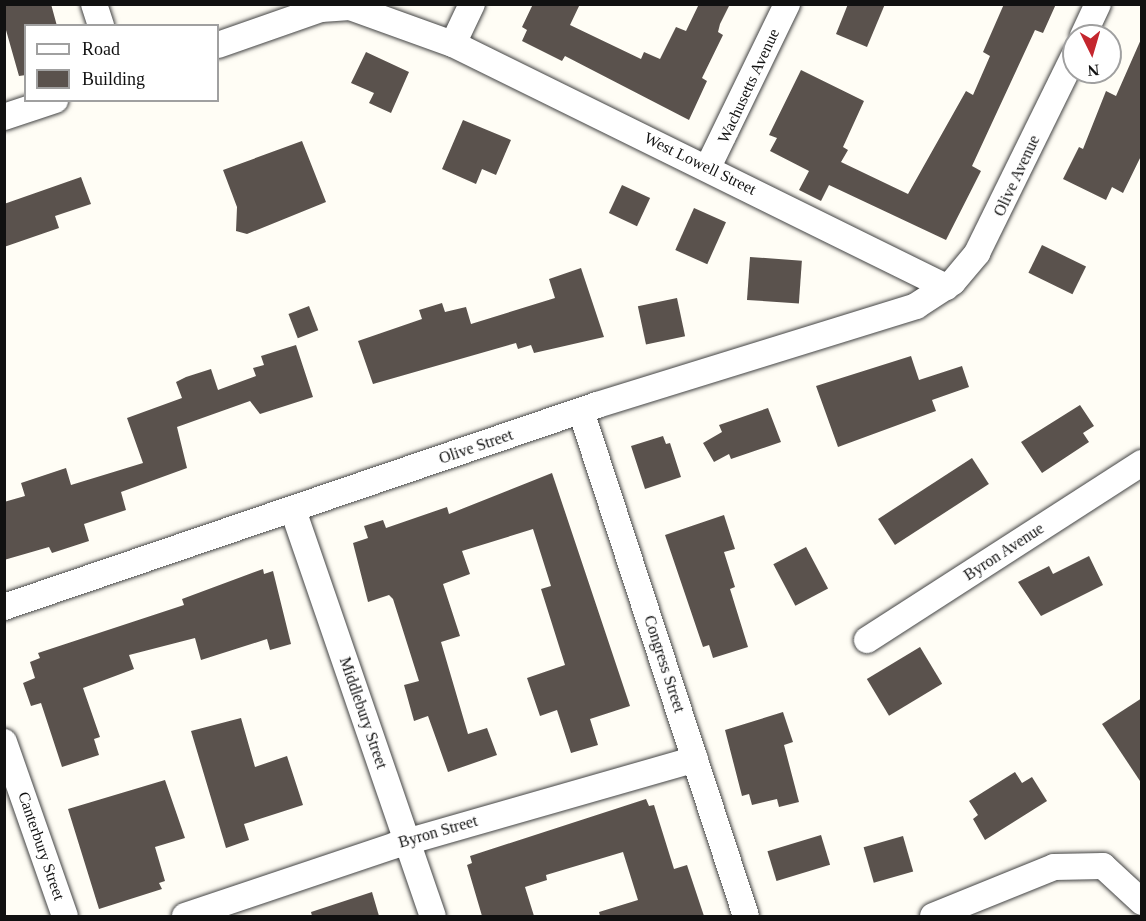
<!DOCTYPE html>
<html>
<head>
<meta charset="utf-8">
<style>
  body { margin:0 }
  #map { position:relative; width:1146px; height:921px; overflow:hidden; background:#fffdf5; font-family:"Times New Roman",serif }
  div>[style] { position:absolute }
  .building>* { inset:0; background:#5a524d; transform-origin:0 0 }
  .roads { filter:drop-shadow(0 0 2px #444) drop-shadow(0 0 2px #444) }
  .street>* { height:26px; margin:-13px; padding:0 13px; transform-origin:13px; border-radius:13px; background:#fff }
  span { translate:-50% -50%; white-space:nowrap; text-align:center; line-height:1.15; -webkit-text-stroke:6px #fff; paint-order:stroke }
  .street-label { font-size:16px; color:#111 }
  .frame { position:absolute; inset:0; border:6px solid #111; pointer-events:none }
  .legend { position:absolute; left:24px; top:24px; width:195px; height:78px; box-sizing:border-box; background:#fff; border:2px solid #a0a0a0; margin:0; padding:8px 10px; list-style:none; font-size:18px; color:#111 }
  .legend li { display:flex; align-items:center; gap:12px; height:30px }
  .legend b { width:30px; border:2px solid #a0a0a0 }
  .north { position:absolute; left:1062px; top:24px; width:60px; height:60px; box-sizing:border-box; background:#fff; border:2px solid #a0a0a0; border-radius:50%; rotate:175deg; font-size:16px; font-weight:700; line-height:24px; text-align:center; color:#111 }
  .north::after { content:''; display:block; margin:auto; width:21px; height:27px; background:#c4262e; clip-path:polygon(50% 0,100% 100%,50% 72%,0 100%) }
</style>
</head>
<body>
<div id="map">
  <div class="building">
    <i style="clip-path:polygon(4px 4px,51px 4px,57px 26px,26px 26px,26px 75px,19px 76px,4px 23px)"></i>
    <i style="clip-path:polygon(533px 4px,580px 4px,570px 25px,641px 59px,644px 52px,660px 59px,676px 27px,686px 31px,699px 4px,730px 4px,720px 24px,718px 32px,723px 35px,702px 78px,707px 81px,689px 120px,565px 56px,562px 61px,522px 41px,527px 30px,522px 27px)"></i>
    <i style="clip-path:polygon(848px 4px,885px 4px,867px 47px,836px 34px)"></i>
    <i style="clip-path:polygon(1004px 4px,1056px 4px,1043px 33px,1035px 30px,972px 166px,981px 171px,946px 240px,829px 185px,821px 201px,799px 190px,809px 171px,770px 151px,777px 138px,769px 135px,801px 70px,864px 101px,843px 147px,848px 150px,841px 162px,908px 194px,966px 91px,973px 95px,990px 56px,983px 52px)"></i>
    <i style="clip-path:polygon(1142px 37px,1142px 154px,1123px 193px,1112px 187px,1106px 200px,1063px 179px,1079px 147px,1083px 149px,1106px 91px,1116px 96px)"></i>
    <i style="clip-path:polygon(366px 52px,409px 72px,391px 113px,369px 103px,374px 93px,351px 83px)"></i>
    <i style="clip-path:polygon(463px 120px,511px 140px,496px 175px,482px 169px,476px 184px,442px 169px)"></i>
    <i style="clip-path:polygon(302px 141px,326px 202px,247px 234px,236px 231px,237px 207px,223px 170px)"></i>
    <i style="clip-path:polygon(81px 177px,91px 204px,55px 216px,59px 228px,4px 247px,4px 204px)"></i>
    <i style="left:622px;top:185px;width:31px;height:31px;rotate:25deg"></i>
    <i style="left:694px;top:208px;width:35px;height:46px;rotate:24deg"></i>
    <i style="left:1042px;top:245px;width:49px;height:31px;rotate:26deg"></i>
    <i style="left:750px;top:257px;width:52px;height:43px;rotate:4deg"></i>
    <i style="clip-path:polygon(581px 268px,604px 337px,534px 353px,531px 345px,518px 349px,516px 343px,373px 384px,358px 341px,422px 319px,419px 310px,442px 303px,445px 312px,466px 307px,471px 324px,555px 298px,549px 279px)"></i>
    <i style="left:677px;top:298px;width:39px;height:40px;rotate:78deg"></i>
    <i style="left:309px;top:306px;width:26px;height:22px;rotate:69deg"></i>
    <i style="clip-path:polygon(296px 345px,313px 397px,260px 414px,250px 401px,177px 427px,187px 468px,121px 492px,126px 510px,84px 524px,89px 541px,52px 553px,49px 547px,4px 560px,4px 502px,25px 496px,21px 483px,66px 468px,71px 485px,143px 463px,127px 418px,182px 398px,176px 382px,186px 377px,211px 369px,218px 390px,256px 376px,253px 368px,264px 365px,261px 356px)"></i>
    <i style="clip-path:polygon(911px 356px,919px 380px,962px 366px,969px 387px,932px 400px,936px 411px,838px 447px,816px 386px)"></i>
    <i style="clip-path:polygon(1080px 405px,1094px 426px,1083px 433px,1089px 442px,1042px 473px,1021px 442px)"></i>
    <i style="clip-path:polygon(768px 408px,781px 442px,731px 459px,729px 454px,714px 462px,703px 443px,722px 432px,719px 425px)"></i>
    <i style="clip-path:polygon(663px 436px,666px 444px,670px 443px,681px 477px,645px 489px,631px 446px)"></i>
    <i style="left:972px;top:458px;width:31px;height:112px;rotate:57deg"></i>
    <i style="clip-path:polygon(552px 473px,630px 706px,590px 719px,598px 745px,571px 753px,557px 710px,540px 716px,527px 678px,565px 665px,541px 589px,551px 586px,533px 529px,462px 551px,470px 574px,443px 584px,460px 636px,441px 642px,468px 734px,487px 728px,497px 755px,448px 772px,428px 716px,414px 721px,404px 685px,419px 681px,393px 599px,389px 595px,368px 602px,353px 543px,368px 538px,364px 526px,383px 520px,386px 528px,447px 507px,449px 514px)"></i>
    <i style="clip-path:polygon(724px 515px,735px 549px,724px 552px,735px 587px,730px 589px,748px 647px,713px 658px,709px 645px,703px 647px,665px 535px)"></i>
    <i style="left:806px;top:547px;width:47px;height:37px;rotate:62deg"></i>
    <i style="clip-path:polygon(1089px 556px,1103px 585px,1041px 616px,1018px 582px,1049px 566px,1053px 574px)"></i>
    <i style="clip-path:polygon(263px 569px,264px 574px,273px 571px,291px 644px,270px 650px,267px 639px,201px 660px,195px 638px,129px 655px,134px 669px,83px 688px,100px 737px,94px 739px,99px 755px,62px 767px,41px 703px,31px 706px,23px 683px,35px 678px,30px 662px,40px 658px,38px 653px,184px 605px,182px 599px)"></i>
    <i style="left:920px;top:647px;width:43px;height:62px;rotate:59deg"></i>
    <i style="clip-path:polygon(1142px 698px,1142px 784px,1102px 724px)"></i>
    <i style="clip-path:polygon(783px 712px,793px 742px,784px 745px,799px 802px,779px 807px,777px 799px,752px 805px,749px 794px,742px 796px,725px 730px)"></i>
    <i style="clip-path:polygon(241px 718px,255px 767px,287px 756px,303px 805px,244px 824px,249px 840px,226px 848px,191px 731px)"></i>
    <i style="clip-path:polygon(1015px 772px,1022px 783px,1032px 777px,1047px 801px,985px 840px,973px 819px,978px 815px,969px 801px)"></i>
    <i style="clip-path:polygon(165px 780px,185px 838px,155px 847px,165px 881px,159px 883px,162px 889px,99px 909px,68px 809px)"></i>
    <i style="clip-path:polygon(646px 799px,649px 806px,654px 805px,674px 869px,687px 865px,704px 916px,600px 916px,599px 912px,638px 900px,623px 852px,546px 875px,547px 880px,525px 887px,534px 916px,482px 916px,467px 865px,472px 863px,470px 856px)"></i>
    <i style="left:821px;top:835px;width:31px;height:56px;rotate:73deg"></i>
    <i style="left:903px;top:836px;width:37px;height:41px;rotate:74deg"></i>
    <i style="clip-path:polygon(372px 892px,379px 916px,312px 916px,311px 912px)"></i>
  </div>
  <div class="roads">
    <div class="street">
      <i style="left:94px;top:4px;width:23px;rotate:72deg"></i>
      <i style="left:1083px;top:36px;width:35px;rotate:-65deg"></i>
      <i style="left:453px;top:44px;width:550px;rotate:26.24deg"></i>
      <i style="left:218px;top:45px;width:109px;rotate:-19.3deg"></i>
      <i style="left:321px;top:9px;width:29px;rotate:-4deg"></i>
      <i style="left:350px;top:7px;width:109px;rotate:19.8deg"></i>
      <i style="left:453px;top:44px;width:44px;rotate:-64.6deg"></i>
      <i style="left:4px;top:117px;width:54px;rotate:-18.4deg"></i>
      <i style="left:708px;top:167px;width:181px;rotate:-64.1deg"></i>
      <i style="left:581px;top:411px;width:531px;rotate:71.91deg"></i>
      <i style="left:293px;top:510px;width:429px;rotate:71deg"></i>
      <i style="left:4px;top:607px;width:626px;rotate:-18.81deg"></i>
      <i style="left:597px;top:405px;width:334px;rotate:-17.2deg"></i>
      <i style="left:916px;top:306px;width:44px;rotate:-33deg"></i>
      <i style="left:953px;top:282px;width:38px;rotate:-50deg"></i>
      <i style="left:977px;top:253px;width:220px;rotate:-63.8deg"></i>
      <i style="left:867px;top:640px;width:327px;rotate:-32.8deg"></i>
      <i style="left:4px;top:742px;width:184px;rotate:70.7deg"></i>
      <i style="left:185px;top:916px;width:223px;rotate:-18.6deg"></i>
      <i style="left:396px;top:845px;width:311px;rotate:-16deg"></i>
      <i style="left:933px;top:916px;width:131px;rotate:-22deg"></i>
      <i style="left:1054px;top:867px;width:49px;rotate:-1.2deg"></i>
      <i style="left:1103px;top:866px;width:53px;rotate:42.7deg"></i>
    </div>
  </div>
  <div class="street-label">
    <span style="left:749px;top:86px;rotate:-65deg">Wachusetts Avenue</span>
    <span style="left:700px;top:164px;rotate:26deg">West Lowell Street</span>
    <span style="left:1017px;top:176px;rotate:-65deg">Olive Avenue</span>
    <span style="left:476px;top:447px;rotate:-19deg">Olive Street</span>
    <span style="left:1004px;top:552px;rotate:-33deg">Byron Avenue</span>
    <span style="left:664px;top:664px;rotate:72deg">Congress Street</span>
    <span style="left:363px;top:713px;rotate:71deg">Middlebury Street</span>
    <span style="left:438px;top:832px;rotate:-16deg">Byron Street</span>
    <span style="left:41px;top:846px;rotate:71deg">Canterbury Street</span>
  </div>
  <div class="frame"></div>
  <ul class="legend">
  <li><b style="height:8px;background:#fff"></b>Road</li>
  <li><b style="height:16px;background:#5a524d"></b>Building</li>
  </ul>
  <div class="north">N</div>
</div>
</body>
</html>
